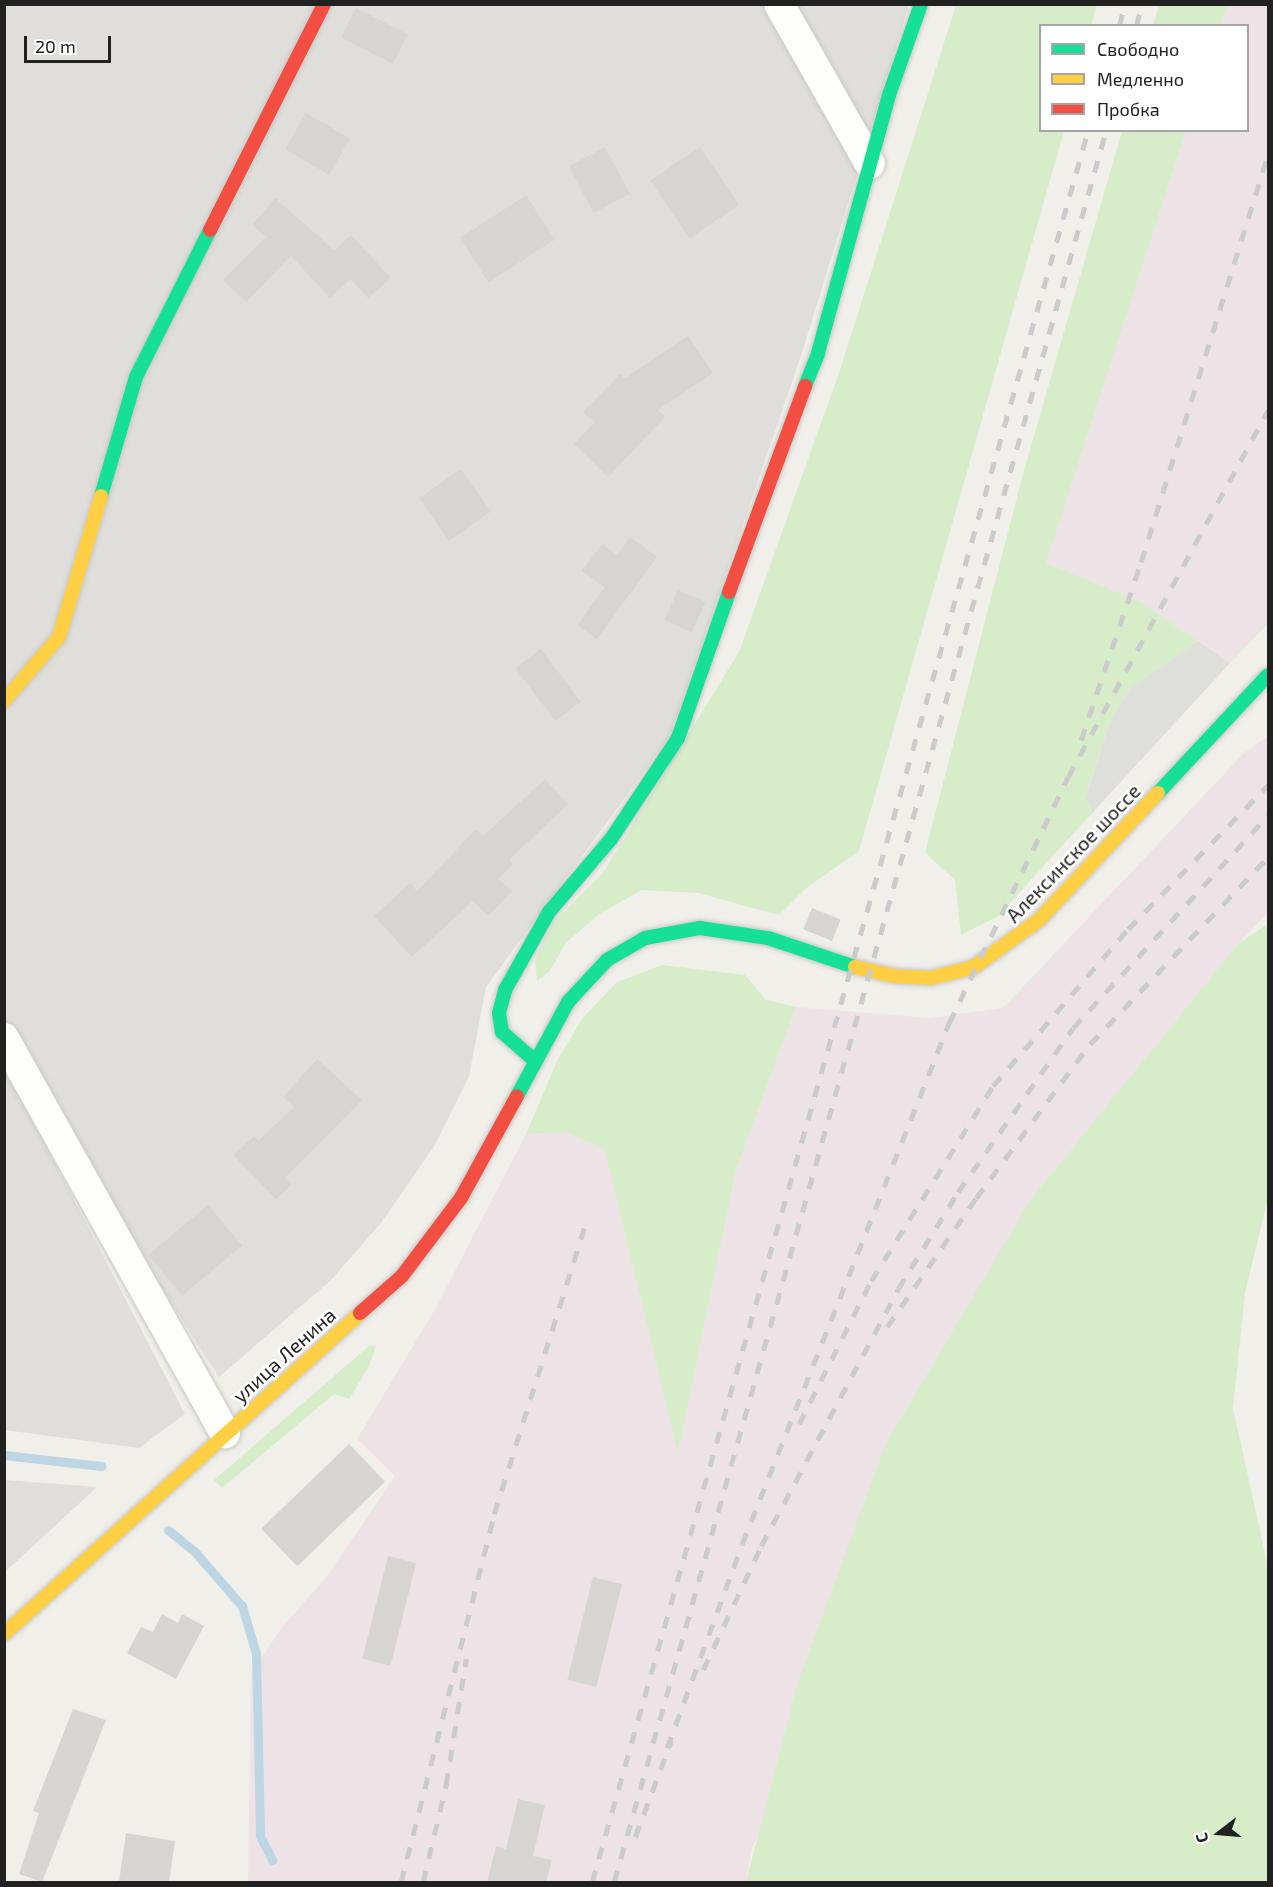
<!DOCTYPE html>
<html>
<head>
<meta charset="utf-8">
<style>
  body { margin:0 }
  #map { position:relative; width:1273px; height:1887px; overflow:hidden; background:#f0efea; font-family:"Exo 2",sans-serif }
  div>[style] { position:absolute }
  .residential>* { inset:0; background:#dfdedb }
  .industrial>* { inset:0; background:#ede3e7 }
  .grass>* { inset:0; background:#d7edc9 }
  .parking>* { inset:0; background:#dededb }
  .stream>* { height:9px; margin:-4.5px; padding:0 4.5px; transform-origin:4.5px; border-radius:4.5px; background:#bed6e3 }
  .building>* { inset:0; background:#d7d5d1; transform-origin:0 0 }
  .roads { filter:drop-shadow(0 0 2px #c8c8c6) drop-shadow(0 0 2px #c8c8c6) }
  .street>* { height:30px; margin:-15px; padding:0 15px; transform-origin:15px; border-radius:15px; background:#fdfdfc }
  .fast>* { height:14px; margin:-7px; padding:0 7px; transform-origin:7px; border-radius:7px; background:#16e098 }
  .slow>* { height:14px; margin:-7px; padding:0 7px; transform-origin:7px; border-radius:7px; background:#ffcf43 }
  .jam>* { height:14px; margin:-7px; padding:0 7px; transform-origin:7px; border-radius:7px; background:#f24e42 }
  .rail>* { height:4.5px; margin-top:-2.25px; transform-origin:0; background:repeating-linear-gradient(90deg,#cbcbcb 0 12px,transparent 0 24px) }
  span { translate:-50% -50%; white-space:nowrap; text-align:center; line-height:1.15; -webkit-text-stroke:5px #fff; paint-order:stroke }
  .street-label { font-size:20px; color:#212121 }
  .frame { position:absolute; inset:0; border:6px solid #212121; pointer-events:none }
  .legend { position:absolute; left:1039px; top:24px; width:210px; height:108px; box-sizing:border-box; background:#fff; border:2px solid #a6a6a6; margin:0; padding:8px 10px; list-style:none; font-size:18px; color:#212121 }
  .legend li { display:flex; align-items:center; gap:12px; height:30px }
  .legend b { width:30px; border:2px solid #a6a6a6 }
  .north { position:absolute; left:1189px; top:1803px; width:60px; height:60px; -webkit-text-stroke:4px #fff; paint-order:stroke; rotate:254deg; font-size:16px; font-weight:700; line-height:24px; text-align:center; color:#212121 }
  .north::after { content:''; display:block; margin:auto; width:21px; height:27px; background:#212121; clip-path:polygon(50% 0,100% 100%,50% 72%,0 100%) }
  .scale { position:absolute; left:24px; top:36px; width:87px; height:27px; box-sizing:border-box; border:3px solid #212121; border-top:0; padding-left:8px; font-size:18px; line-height:21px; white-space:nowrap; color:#212121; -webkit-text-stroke:4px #fff; paint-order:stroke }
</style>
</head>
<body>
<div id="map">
  <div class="residential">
    <i style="clip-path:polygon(4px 5px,909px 5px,802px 353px,670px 736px,486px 987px,469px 1076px,435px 1145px,381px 1223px,331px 1280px,219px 1377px,118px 1221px,5px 1021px)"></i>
    <i style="clip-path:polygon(4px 1065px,185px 1414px,139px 1448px,5px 1430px)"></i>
    <i style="clip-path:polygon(5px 1480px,97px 1487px,5px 1572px)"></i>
  </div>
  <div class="industrial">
    <i style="clip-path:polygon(1227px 5px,1268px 5px,1268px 624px,1230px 663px,1139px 601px,1045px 563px,1186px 131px,1248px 130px,1248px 26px,1221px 25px)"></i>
    <i style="clip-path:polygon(1268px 736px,1268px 913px,1239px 943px,1140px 1069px,752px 1848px,746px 1882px,248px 1882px,251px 1673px,281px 1629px,327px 1576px,395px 1476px,357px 1439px,437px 1306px,526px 1134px,563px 1132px,604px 1148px,678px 1451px,736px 1170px,796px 1007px,929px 1018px,1003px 1008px,1244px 753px)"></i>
  </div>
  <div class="grass">
    <i style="clip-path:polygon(956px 5px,1097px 5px,1091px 25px,1040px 26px,1040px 130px,1064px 131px,859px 851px,805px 889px,779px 915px,698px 893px,642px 890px,599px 914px,566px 943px,549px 972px,537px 981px,535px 960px,553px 923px,603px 873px,739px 652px,839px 373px)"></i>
    <i style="clip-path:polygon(1159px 5px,1159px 4px,1227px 5px,1221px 25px,1153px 25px)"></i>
    <i style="clip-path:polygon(1122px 131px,1186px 131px,1046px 563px,1139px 601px,1198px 641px,1130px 688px,1109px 724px,1086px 796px,1093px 812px,997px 917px,961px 935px,955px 880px,925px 853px,1023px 474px)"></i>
    <i style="clip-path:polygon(1268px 924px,1268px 1198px,1245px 1293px,1233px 1408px,1268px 1567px,1268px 1882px,746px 1882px,798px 1682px,886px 1443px,1031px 1199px,1239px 943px)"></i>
    <i style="clip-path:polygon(662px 965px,745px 975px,766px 1000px,796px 1007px,736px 1170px,678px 1453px,604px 1148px,563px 1132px,526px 1134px,558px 1059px,582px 1019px,617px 982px)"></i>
    <i style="clip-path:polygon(370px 1345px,376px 1347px,368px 1368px,349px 1399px,334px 1394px,222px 1488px,214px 1480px)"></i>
  </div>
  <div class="parking">
    <i style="clip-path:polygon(1198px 641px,1230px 663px,1093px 812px,1086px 797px,1109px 724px,1130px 688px)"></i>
  </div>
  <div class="stream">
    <i style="left:4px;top:1455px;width:98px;rotate:6.5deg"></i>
    <i style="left:168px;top:1530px;width:35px;rotate:39deg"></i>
    <i style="left:195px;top:1552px;width:72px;rotate:49deg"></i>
    <i style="left:242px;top:1606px;width:50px;rotate:73.7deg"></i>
    <i style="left:256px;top:1654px;width:182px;rotate:88.7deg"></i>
    <i style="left:260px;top:1836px;width:27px;rotate:63deg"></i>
  </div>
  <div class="building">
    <i style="left:356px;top:8px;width:58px;height:33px;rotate:27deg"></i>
    <i style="left:306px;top:113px;width:51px;height:42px;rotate:30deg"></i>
    <i style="left:605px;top:147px;width:53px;height:41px;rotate:62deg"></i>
    <i style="left:700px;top:147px;width:70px;height:60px;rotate:56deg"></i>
    <i style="left:526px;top:195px;width:53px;height:79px;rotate:57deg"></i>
    <i style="clip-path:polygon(275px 198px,334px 250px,351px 235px,391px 278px,368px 298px,351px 279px,330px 298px,291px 256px,246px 302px,223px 280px,266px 237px,252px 225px)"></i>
    <i style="clip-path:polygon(688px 336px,713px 373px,658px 410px,665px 417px,608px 477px,574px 444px,594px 422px,583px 412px,620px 374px,625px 378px)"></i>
    <i style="left:461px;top:469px;width:52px;height:51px;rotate:55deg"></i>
    <i style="clip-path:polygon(630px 537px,657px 557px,597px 639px,577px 625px,605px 587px,582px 571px,602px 544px,617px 555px)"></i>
    <i style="left:678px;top:590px;width:30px;height:33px;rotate:24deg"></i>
    <i style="left:541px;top:649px;width:66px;height:32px;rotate:53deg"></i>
    <i style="clip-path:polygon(545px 779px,568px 804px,509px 860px,513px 864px,498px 879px,512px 891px,488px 916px,473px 901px,412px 957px,374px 916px,410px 883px,417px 891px,476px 829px,483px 836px)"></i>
    <i style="left:812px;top:908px;width:31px;height:23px;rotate:22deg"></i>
    <i style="clip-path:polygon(317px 1059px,362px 1100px,286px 1177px,292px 1184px,276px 1199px,233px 1155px,254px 1136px,258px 1141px,294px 1107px,283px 1097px)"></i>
    <i style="left:208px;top:1205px;width:53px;height:78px;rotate:50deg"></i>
    <i style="left:349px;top:1444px;width:52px;height:122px;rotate:46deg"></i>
    <i style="left:388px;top:1556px;width:29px;height:106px;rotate:14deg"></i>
    <i style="left:593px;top:1577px;width:30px;height:106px;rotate:14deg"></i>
    <i style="clip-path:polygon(162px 1614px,178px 1623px,182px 1614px,204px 1626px,176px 1679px,127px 1653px,141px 1627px,153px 1632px)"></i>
    <i style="clip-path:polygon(73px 1709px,106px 1720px,42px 1882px,19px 1874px,39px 1813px,33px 1811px)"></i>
    <i style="clip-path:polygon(518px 1799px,545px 1805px,533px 1856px,552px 1860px,546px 1882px,487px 1882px,496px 1846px,506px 1849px)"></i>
    <i style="clip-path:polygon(126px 1833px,175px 1841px,169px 1882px,119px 1882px)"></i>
  </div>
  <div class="roads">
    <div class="street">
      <i style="left:779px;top:4px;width:184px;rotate:60.4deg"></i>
      <i style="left:4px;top:1038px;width:453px;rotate:60.8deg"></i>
    </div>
    <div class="fast">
      <i style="left:805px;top:386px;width:35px;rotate:-68deg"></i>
      <i style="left:818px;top:353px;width:268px;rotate:-74.6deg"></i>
      <i style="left:889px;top:95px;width:96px;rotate:-70.6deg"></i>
      <i style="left:101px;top:496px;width:124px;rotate:-73.6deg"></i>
      <i style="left:136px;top:377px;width:165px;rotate:-63.3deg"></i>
      <i style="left:1158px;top:793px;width:161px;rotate:-47deg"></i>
      <i style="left:534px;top:1060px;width:43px;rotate:-138.8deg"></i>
      <i style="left:502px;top:1032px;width:19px;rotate:-99deg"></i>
      <i style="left:499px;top:1013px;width:24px;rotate:-75deg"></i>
      <i style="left:505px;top:990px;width:90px;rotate:-60.6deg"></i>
      <i style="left:549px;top:912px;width:96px;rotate:-49.7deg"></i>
      <i style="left:611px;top:839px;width:121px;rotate:-56.4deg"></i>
      <i style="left:678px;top:738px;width:155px;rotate:-70.7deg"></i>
      <i style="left:517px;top:1096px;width:107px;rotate:-61.5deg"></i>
      <i style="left:568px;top:1002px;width:57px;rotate:-47.1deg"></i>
      <i style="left:607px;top:960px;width:44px;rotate:-30.1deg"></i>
      <i style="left:645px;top:938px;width:56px;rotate:-10.3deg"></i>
      <i style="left:700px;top:928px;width:69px;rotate:8.4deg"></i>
      <i style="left:768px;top:938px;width:92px;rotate:18.4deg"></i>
    </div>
    <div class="slow">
      <i style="left:4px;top:701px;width:84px;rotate:-49.3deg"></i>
      <i style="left:59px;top:637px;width:147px;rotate:-73.4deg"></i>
      <i style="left:855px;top:967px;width:40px;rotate:13deg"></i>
      <i style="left:894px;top:976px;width:37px;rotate:3deg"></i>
      <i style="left:931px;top:978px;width:44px;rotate:-14.3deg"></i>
      <i style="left:974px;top:967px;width:80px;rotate:-35.9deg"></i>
      <i style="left:1039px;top:920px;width:174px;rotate:-46.9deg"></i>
      <i style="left:4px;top:1634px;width:479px;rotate:-42deg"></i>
    </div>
    <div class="jam">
      <i style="left:210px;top:230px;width:253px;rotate:-63.2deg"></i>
      <i style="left:729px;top:592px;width:220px;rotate:-69.7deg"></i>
      <i style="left:360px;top:1313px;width:56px;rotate:-41.4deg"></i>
      <i style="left:402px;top:1276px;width:98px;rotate:-52.9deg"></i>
      <i style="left:461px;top:1198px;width:116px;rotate:-61.2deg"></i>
    </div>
  </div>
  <div class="rail">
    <i style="left:1119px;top:26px;width:23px;rotate:-75deg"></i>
    <i style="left:1136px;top:26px;width:23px;rotate:-75deg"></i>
    <i style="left:1081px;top:740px;width:188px;rotate:-71.4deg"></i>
    <i style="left:1141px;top:562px;width:426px;rotate:-72.7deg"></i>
    <i style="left:887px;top:1327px;width:157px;rotate:-55.4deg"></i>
    <i style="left:976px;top:1198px;width:192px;rotate:-53.5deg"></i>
    <i style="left:1090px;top:1044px;width:258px;rotate:-46.4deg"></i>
    <i style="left:799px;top:1424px;width:160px;rotate:-63.3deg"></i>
    <i style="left:871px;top:1281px;width:230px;rotate:-58deg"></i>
    <i style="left:993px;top:1086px;width:207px;rotate:-49.3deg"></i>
    <i style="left:1128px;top:929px;width:201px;rotate:-45.8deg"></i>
    <i style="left:703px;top:1670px;width:137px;rotate:-64.9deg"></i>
    <i style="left:761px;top:1546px;width:291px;rotate:-61.9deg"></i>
    <i style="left:898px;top:1289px;width:114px;rotate:-58.3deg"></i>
    <i style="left:958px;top:1192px;width:200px;rotate:-55deg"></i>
    <i style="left:1073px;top:1028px;width:289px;rotate:-47.5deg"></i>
    <i style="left:667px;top:1748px;width:217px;rotate:-69.8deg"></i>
    <i style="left:742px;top:1544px;width:561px;rotate:-68.33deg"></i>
    <i style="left:949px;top:1023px;width:273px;rotate:-64.2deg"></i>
    <i style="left:1068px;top:777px;width:418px;rotate:-61.4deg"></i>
    <i style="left:635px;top:1837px;width:103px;rotate:-69.4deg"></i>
    <i style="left:401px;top:1882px;width:380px;rotate:-75.8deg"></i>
    <i style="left:494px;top:1514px;width:306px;rotate:-72.5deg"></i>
    <i style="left:423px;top:1882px;width:100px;rotate:-76.7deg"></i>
    <i style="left:446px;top:1785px;width:128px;rotate:-81deg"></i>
    <i style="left:592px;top:1882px;width:1821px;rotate:-74.19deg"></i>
    <i style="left:614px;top:1882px;width:1820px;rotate:-74.31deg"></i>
  </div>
  <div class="street-label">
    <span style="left:1073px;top:853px;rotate:-46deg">Алексинское шоссе</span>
    <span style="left:284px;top:1355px;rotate:-42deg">улица Ленина</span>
  </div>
  <div class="frame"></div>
  <ul class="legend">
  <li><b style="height:8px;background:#16e098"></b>Свободно</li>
  <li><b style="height:8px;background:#ffcf43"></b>Медленно</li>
  <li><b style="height:8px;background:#f24e42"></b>Пробка</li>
  </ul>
  <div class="north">С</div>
  <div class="scale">20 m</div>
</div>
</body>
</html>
